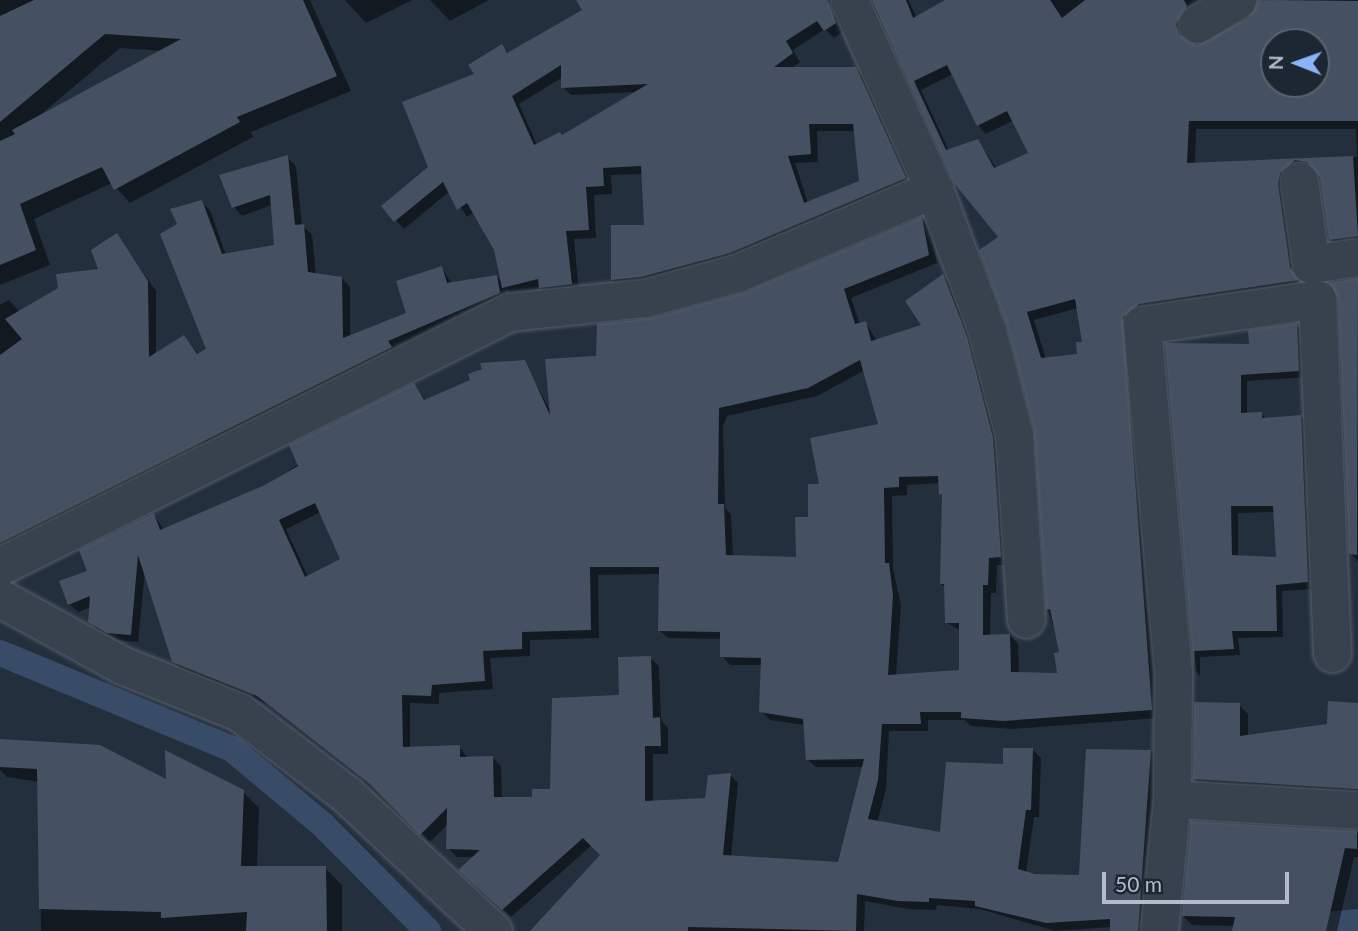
<!DOCTYPE html>
<html>
<head>
<meta charset="utf-8">
<style>
  body { margin:0 }
  #map { position:relative; width:1358px; height:931px; overflow:hidden; background:#242f3e; font-family:Lato,sans-serif }
  div>[style] { position:absolute }
  .water>* { inset:0; background:#394c67 }
  .shadow>* { inset:0; background:#0007 }
  .canal>* { height:26px; margin:-13px; padding:0 13px; transform-origin:13px; border-radius:13px; background:#394c67 }
  .building>* { inset:0; background:#455162 }
  .roads { filter:drop-shadow(0 0 2px #565f6c) drop-shadow(0 0 2px #565f6c) }
  .minor>* { height:37px; margin:-18.5px; padding:0 18.5px; transform-origin:18.5px; border-radius:18.5px; background:#38414e }
  span { translate:-50% -50%; white-space:nowrap; text-align:center; line-height:1.15; -webkit-text-stroke:5px #1d2633; paint-order:stroke }
  .north { position:absolute; left:1260px; top:28px; width:70px; height:70px; box-sizing:border-box; background:#1d2633; border:2px solid #59626f; border-radius:50%; rotate:271deg; font-size:19px; font-weight:700; line-height:28px; text-align:center; color:#b4bcc9 }
  .north::after { content:''; display:block; margin:auto; width:24px; height:32px; background:#8ab4f8; clip-path:polygon(50% 0,100% 100%,50% 72%,0 100%) }
  .scale { position:absolute; left:1102px; top:872px; width:187px; height:32px; box-sizing:border-box; border:4px solid #b4bcc9; border-top:0; padding-left:9px; font-size:21px; line-height:24px; white-space:nowrap; color:#b4bcc9; -webkit-text-stroke:5px #1d2633; paint-order:stroke }
</style>
</head>
<body>
<div id="map">
  <div class="water">
    <i style="clip-path:polygon(1358px 909px,1358px 931px,1288px 931px,1287px 915px)"></i>
  </div>
  <div class="shadow">
    <i style="clip-path:polygon(evenodd,0 0,310px 0,351px 91px,251px 132px,253px 137px,130px 203px,112px 183px,34px 219px,50px 265px,0 285px,0 0,120px 48px,163px 51px,41px 116px,40px 115px,120px 48px)"></i>
    <i style="clip-path:polygon(345px 0,412px 0,366px 23px)"></i>
    <i style="clip-path:polygon(430px 0,489px 0,450px 21px)"></i>
    <i style="clip-path:polygon(evenodd,578px 0,839px 0,843px 31px,834px 38px,825px 29px,793px 50px,800px 62px,791px 69px,855px 69px,864px 77px,913px 187px,739px 261px,621px 288px,612px 280px,646px 227px,643px 174px,611px 175px,612px 194px,594px 195px,596px 238px,574px 239px,579px 292px,549px 295px,541px 288px,512px 295px,506px 289px,508px 302px,0 555px,0 305px,9px 300px,20px 312px,101px 270px,117px 235px,156px 291px,156px 355px,184px 337px,199px 355px,208px 350px,179px 225px,201px 202px,210px 210px,226px 255px,276px 247px,272px 205px,242px 216px,234px 207px,221px 176px,287px 157px,296px 166px,302px 226px,312px 234px,316px 275px,342px 278px,350px 287px,350px 336px,408px 314px,442px 268px,452px 284px,497px 277px,503px 283px,496px 249px,475px 212px,467px 217px,450px 191px,404px 229px,383px 206px,430px 167px,476px 74px,502px 46px,509px 54px,584px 10px,578px 0,563px 77px,563px 87px,571px 95px,637px 92px,562px 137px,537px 145px,519px 104px,563px 77px,578px 0,817px 131px,856px 131px,861px 182px,808px 203px,795px 163px,818px 162px,817px 131px)"></i>
    <i style="clip-path:polygon(evenodd,871px 0,908px 0,917px 18px,949px 0,1222px 0,1187px 22px,1186px 44px,1208px 44px,1256px 12px,1259px 0,1358px 0,1358px 246px,1339px 248px,1330px 239px,1321px 177px,1316px 169px,1304px 168px,1286px 193px,1298px 277px,1305px 289px,1148px 312px,1159px 718px,1013px 729px,971px 726px,965px 720px,928px 720px,928px 731px,889px 731px,886px 789px,877px 823px,941px 834px,1005px 766px,1033px 750px,1041px 758px,1039px 817px,1034px 817px,1026px 873px,1081px 877px,1151px 751px,1159px 760px,1146px 931px,1111px 931px,1111px 927px,1055px 931px,980px 909px,937px 905px,936px 910px,908px 909px,865px 901px,864px 931px,533px 931px,602px 855px,592px 845px,511px 917px,461px 870px,474px 857px,457px 857px,448px 848px,449px 823px,430px 842px,380px 791px,267px 704px,182px 670px,173px 661px,145px 571px,138px 642px,117px 640px,98px 630px,89px 621px,91px 607px,78px 612px,69px 604px,89px 572px,154px 515px,164px 530px,265px 487px,414px 385px,426px 401px,524px 362px,550px 410px,598px 358px,651px 320px,743px 295px,922px 219px,930px 227px,937px 263px,851px 298px,860px 324px,866px 323px,877px 341px,924px 326px,943px 276px,951px 284px,975px 347px,1001px 448px,1008px 565px,997px 565px,996px 593px,991px 593px,990px 636px,1010px 635px,1018px 644px,1019px 674px,1059px 674px,1061px 653px,1048px 609px,1036px 430px,1000px 237px,956px 183px,871px 0,1274px 42px,1316px 42px,1316px 84px,1274px 84px,1274px 42px,871px 0,953px 74px,978px 125px,986px 134px,1014px 120px,1030px 154px,997px 169px,978px 141px,949px 151px,921px 90px,953px 74px,871px 0,1196px 129px,1356px 129px,1357px 157px,1195px 164px,1196px 129px,871px 0,1078px 308px,1084px 343px,1079px 356px,1046px 359px,1034px 320px,1078px 308px,871px 0,865px 370px,880px 426px,821px 486px,798px 559px,733px 557px,731px 514px,725px 508px,723px 426px,727px 416px,817px 396px,865px 370px,871px 0,940px 483px,944px 497px,941px 584px,946px 588px,947px 623px,961px 631px,961px 672px,896px 676px,901px 605px,893px 569px,892px 496px,907px 495px,907px 485px,940px 483px,871px 0,321px 512px,342px 560px,308px 577px,286px 529px,321px 512px,871px 0,661px 574px,659px 630px,668px 638px,722px 639px,722px 656px,730px 665px,763px 665px,761px 711px,770px 720px,805px 725px,807px 759px,816px 767px,864px 767px,840px 864px,731px 857px,738px 783px,730px 775px,707px 800px,653px 802px,653px 754px,668px 754px,668px 728px,661px 720px,659px 666px,650px 658px,552px 790px,533px 799px,502px 799px,501px 766px,493px 758px,468px 758px,459px 747px,410px 749px,410px 703px,439px 704px,439px 693px,493px 689px,490px 658px,530px 656px,530px 640px,599px 638px,598px 575px,661px 574px)"></i>
    <i style="clip-path:polygon(1358px 278px,1358px 561px,1351px 554px,1340px 298px,1332px 284px)"></i>
    <i style="clip-path:polygon(evenodd,1296px 325px,1303px 332px,1305px 377px,1247px 381px,1247px 415px,1261px 414px,1267px 419px,1300px 416px,1307px 423px,1314px 589px,1282px 591px,1283px 637px,1238px 638px,1240px 655px,1200px 657px,1200px 676px,1196px 671px,1167px 345px,1251px 346px,1296px 325px,1275px 512px,1278px 558px,1238px 557px,1238px 513px,1275px 512px)"></i>
    <i style="clip-path:polygon(1358px 704px,1358px 797px,1204px 788px,1195px 779px,1239px 705px,1248px 714px,1248px 736px,1329px 726px)"></i>
    <i style="clip-path:polygon(0 741px,168px 782px,243px 792px,259px 808px,257px 868px,325px 868px,342px 885px,342px 931px,41px 931px,39px 782px,7px 777px,0 770px)"></i>
    <i style="clip-path:polygon(1193px 823px,1358px 832px,1358px 857px,1354px 857px,1337px 931px,1234px 931px,1235px 926px,1192px 925px,1183px 916px)"></i>
  </div>
  <div class="canal">
    <i style="left:0;top:653px;width:251px;rotate:22.5deg"></i>
    <i style="left:232px;top:749px;width:117px;rotate:39.8deg"></i>
    <i style="left:322px;top:824px;width:151px;rotate:45.3deg"></i>
  </div>
  <div class="building">
    <i style="clip-path:polygon(34px 0,303px 0,337px 76px,237px 117px,240px 122px,114px 190px,102px 167px,20px 204px,36px 250px,0 265px,0 141px,15px 134px,12px 130px,181px 39px,105px 34px,0 122px,0 16px)"></i>
    <i style="clip-path:polygon(evenodd,576px 0,828px 0,836px 23px,824px 31px,817px 21px,786px 41px,793px 53px,774px 67px,856px 67px,906px 178px,730px 253px,641px 277px,611px 280px,611px 225px,644px 225px,641px 166px,603px 168px,604px 186px,586px 187px,589px 230px,566px 231px,572px 284px,539px 288px,538px 279px,502px 288px,494px 250px,467px 203px,457px 210px,443px 182px,394px 222px,381px 206px,428px 167px,402px 102px,474px 74px,468px 65px,502px 44px,507px 53px,582px 10px,576px 0,561px 65px,561px 88px,648px 84px,562px 135px,560px 132px,534px 145px,512px 96px,561px 65px,576px 0,809px 124px,853px 124px,859px 181px,804px 203px,788px 156px,811px 154px,809px 124px)"></i>
    <i style="clip-path:polygon(evenodd,872px 0,906px 0,913px 18px,945px 0,1050px 0,1062px 18px,1085px 0,1184px 0,1187px 6px,1176px 24px,1179px 34px,1197px 45px,1248px 18px,1258px 0,1358px 1px,1358px 121px,1189px 121px,1187px 163px,1353px 156px,1358px 236px,1329px 240px,1320px 177px,1307px 162px,1295px 160px,1280px 173px,1278px 184px,1290px 267px,1299px 280px,1139px 304px,1123px 317px,1152px 710px,1003px 721px,961px 718px,961px 712px,920px 712px,921px 724px,882px 724px,878px 780px,868px 819px,940px 832px,946px 762px,1003px 764px,1003px 748px,1033px 748px,1031px 810px,1026px 810px,1018px 869px,1035px 874px,1079px 875px,1086px 749px,1151px 750px,1138px 931px,1110px 931px,1110px 919px,1046px 923px,975px 906px,975px 901px,929px 898px,929px 902px,898px 901px,857px 894px,856px 931px,688px 927px,688px 931px,530px 931px,600px 855px,583px 838px,502px 910px,458px 870px,480px 850px,446px 849px,447px 808px,420px 835px,370px 784px,257px 696px,172px 662px,138px 555px,131px 635px,107px 633px,88px 622px,90px 596px,68px 605px,59px 581px,87px 571px,79px 550px,154px 513px,160px 530px,265px 485px,298px 466px,289px 445px,414px 383px,424px 400px,470px 380px,468px 374px,482px 369px,480px 363px,525px 360px,550px 415px,545px 359px,596px 356px,597px 324px,651px 318px,743px 293px,922px 217px,929px 255px,844px 289px,855px 324px,866px 321px,871px 341px,921px 325px,905px 301px,943px 274px,967px 337px,993px 438px,1001px 557px,989px 558px,988px 585px,983px 585px,983px 635px,1010px 634px,1011px 672px,1057px 673px,1054px 653px,1059px 652px,1050px 609px,1046px 610px,1034px 430px,1007px 326px,979px 250px,998px 237px,954px 183px,872px 0,1274px 42px,1316px 42px,1316px 84px,1274px 84px,1274px 42px,872px 0,947px 65px,977px 126px,1007px 111px,1028px 153px,994px 168px,978px 139px,946px 150px,914px 81px,947px 65px,872px 0,1075px 299px,1082px 342px,1076px 342px,1077px 354px,1041px 358px,1027px 312px,1075px 299px,872px 0,860px 360px,878px 424px,810px 438px,819px 484px,808px 484px,808px 517px,795px 517px,796px 557px,726px 555px,724px 504px,718px 504px,719px 408px,808px 388px,860px 360px,872px 0,938px 476px,939px 495px,942px 494px,940px 584px,944px 584px,945px 623px,959px 623px,959px 670px,888px 675px,893px 595px,889px 563px,885px 563px,884px 488px,899px 487px,899px 477px,938px 476px,872px 0,315px 503px,340px 559px,305px 577px,279px 520px,315px 503px,872px 0,590px 567px,659px 567px,658px 631px,720px 632px,720px 657px,761px 658px,759px 712px,803px 719px,806px 760px,864px 759px,838px 862px,723px 855px,731px 773px,708px 775px,705px 798px,645px 801px,645px 746px,661px 746px,660px 717px,653px 718px,651px 656px,618px 657px,619px 695px,552px 698px,550px 789px,532px 789px,532px 797px,494px 797px,493px 756px,460px 757px,460px 745px,403px 747px,402px 695px,431px 696px,432px 685px,485px 681px,483px 651px,522px 649px,522px 632px,591px 630px,590px 567px)"></i>
    <i style="clip-path:polygon(288px 155px,295px 225px,304px 224px,308px 272px,342px 277px,343px 338px,406px 313px,396px 281px,442px 266px,447px 283px,497px 275px,500px 293px,388px 341px,392px 347px,0 543px,0 355px,22px 339px,5px 319px,58px 288px,56px 274px,98px 269px,91px 250px,117px 233px,148px 281px,149px 357px,184px 335px,197px 354px,206px 349px,160px 234px,177px 224px,170px 209px,202px 200px,222px 254px,274px 245px,270px 195px,232px 208px,219px 175px)"></i>
    <i style="clip-path:polygon(1358px 278px,1357px 555px,1349px 554px,1338px 298px,1329px 283px)"></i>
    <i style="clip-path:polygon(evenodd,1297px 323px,1299px 371px,1241px 375px,1241px 413px,1262px 412px,1262px 418px,1301px 415px,1308px 582px,1276px 585px,1277px 631px,1232px 631px,1234px 649px,1194px 651px,1194px 672px,1165px 343px,1249px 344px,1248px 330px,1297px 323px,1231px 506px,1273px 506px,1276px 557px,1232px 555px,1231px 506px)"></i>
    <i style="clip-path:polygon(1328px 701px,1358px 703px,1358px 789px,1193px 779px,1194px 702px,1240px 703px,1240px 736px,1327px 724px)"></i>
    <i style="clip-path:polygon(0 739px,100px 745px,166px 779px,165px 750px,244px 790px,241px 866px,326px 866px,327px 931px,246px 931px,247px 912px,161px 918px,161px 912px,39px 909px,37px 769px,0 767px)"></i>
    <i style="clip-path:polygon(1191px 821px,1357px 831px,1357px 849px,1345px 848px,1326px 931px,1232px 931px,1235px 917px,1182px 916px)"></i>
  </div>
  <div class="roads">
    <div class="minor">
      <i style="left:849px;top:0;width:207px;rotate:65.8deg"></i>
      <i style="left:934px;top:189px;width:152px;rotate:69.5deg"></i>
      <i style="left:987px;top:331px;width:107px;rotate:75.4deg"></i>
      <i style="left:1014px;top:435px;width:184px;rotate:86.3deg"></i>
      <i style="left:1197px;top:24px;width:47px;rotate:-31deg"></i>
      <i style="left:1299px;top:181px;width:84px;rotate:81.8deg"></i>
      <i style="left:1311px;top:264px;width:48px;rotate:-8.5deg"></i>
      <i style="left:0;top:566px;width:569px;rotate:-26.52deg"></i>
      <i style="left:509px;top:312px;width:137px;rotate:-5.9deg"></i>
      <i style="left:645px;top:298px;width:95px;rotate:-15.2deg"></i>
      <i style="left:737px;top:273px;width:214px;rotate:-23.1deg"></i>
      <i style="left:0;top:598px;width:139px;rotate:28.8deg"></i>
      <i style="left:122px;top:665px;width:126px;rotate:21.9deg"></i>
      <i style="left:239px;top:712px;width:135px;rotate:37.5deg"></i>
      <i style="left:346px;top:794px;width:201px;rotate:43deg"></i>
      <i style="left:1332px;top:653px;width:354px;rotate:-92.4deg"></i>
      <i style="left:1317px;top:299px;width:177px;rotate:171.5deg"></i>
      <i style="left:1142px;top:325px;width:350px;rotate:84.9deg"></i>
      <i style="left:1173px;top:674px;width:125px;rotate:90.5deg"></i>
      <i style="left:1172px;top:799px;width:186px;rotate:3.4deg"></i>
      <i style="left:1159px;top:931px;width:133px;rotate:-84.4deg"></i>
    </div>
  </div>
  <div class="north">N</div>
  <div class="scale">50 m</div>
</div>
</body>
</html>
